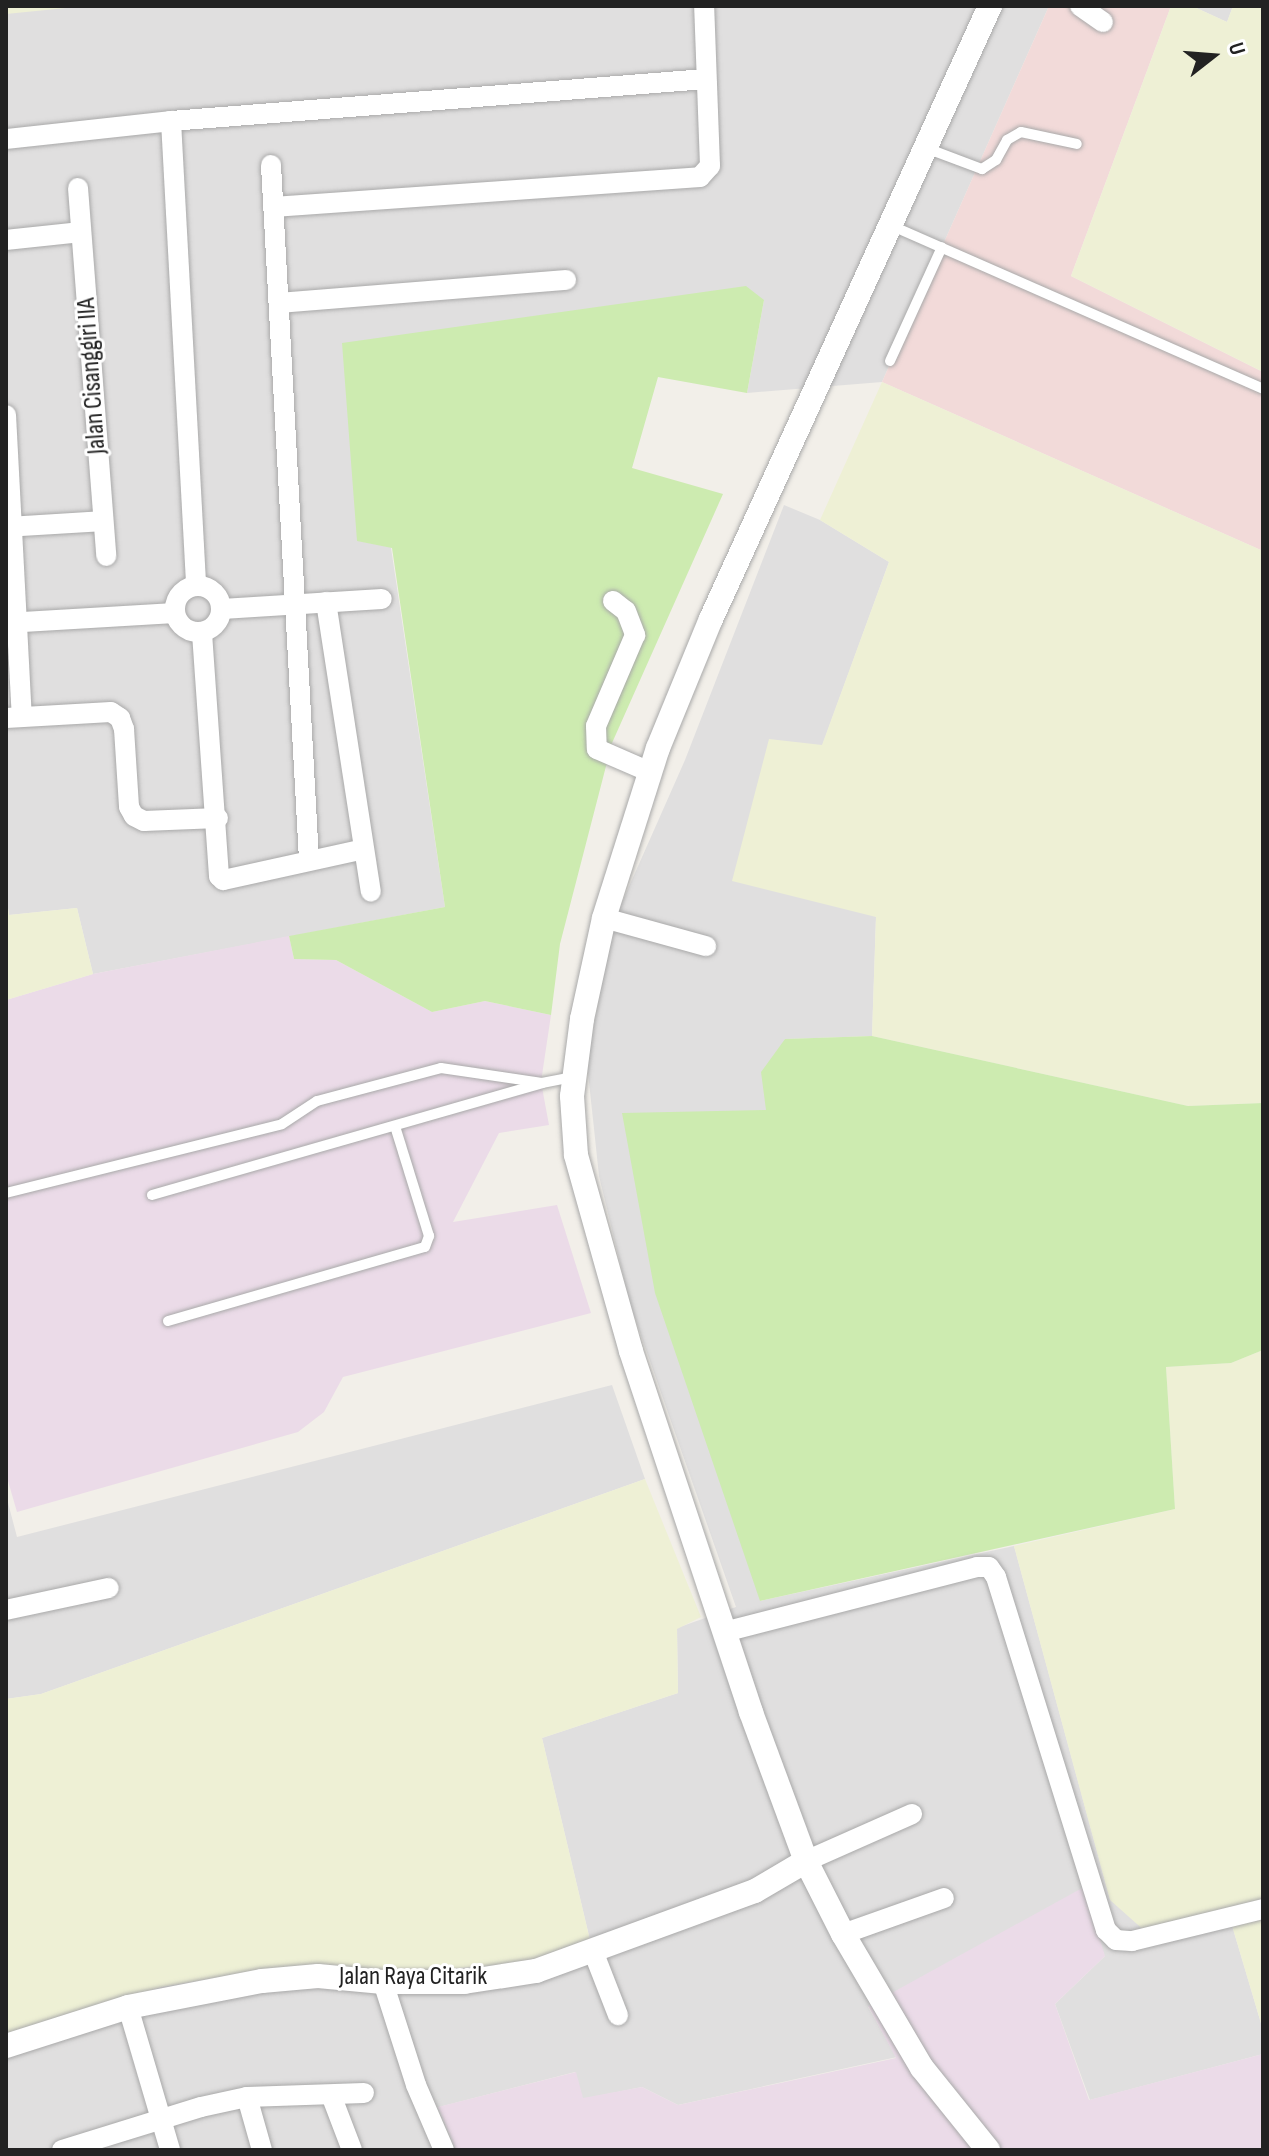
<!DOCTYPE html>
<html>
<head>
<meta charset="utf-8">
<style>
  body { margin:0 }
  #map { position:relative; width:1269px; height:2156px; overflow:hidden; background:#f2efe9; font-family:"Sofia Sans Condensed",sans-serif }
  div>[style] { position:absolute }
  .residential>* { inset:0; background:#e0dfdf }
  .commercial>* { inset:0; background:#f2dad9 }
  .industrial>* { inset:0; background:#ebdbe8 }
  .farmland>* { inset:0; background:#eef0d5 }
  .grass>* { inset:0; background:#cdebb0 }
  .roads { filter:drop-shadow(0 0 2px #a9a9a9) drop-shadow(0 0 2px #a9a9a9) }
  .service>* { height:10px; margin:-5px; padding:0 5px; transform-origin:5px; border-radius:5px; background:#fff }
  .minor>* { height:20px; margin:-10px; padding:0 10px; transform-origin:10px; border-radius:10px; background:#fff }
  .minor>.ring { margin:-10px; padding:0; box-sizing:content-box; background:none; border:20px solid #fff; border-radius:50% }
  .tertiary>* { height:24px; margin:-12px; padding:0 12px; transform-origin:12px; border-radius:12px; background:#fff }
  span { translate:-50% -50%; white-space:nowrap; text-align:center; line-height:1.15; -webkit-text-stroke:6px #fff; paint-order:stroke }
  .street-label { font-size:26px; color:#222 }
  .frame { position:absolute; inset:0; border:8px solid #222; pointer-events:none }
  .north { position:absolute; left:1173px; top:16px; width:80px; height:80px; -webkit-text-stroke:6px #fff; paint-order:stroke; rotate:73deg; font-size:22px; font-weight:700; line-height:32px; text-align:center; color:#222 }
  .north::after { content:''; display:block; margin:auto; width:28px; height:36px; background:#222; clip-path:polygon(50% 0,100% 100%,50% 72%,0 100%) }
</style>
</head>
<body>
<div id="map">
  <div class="residential">
    <i style="clip-path:polygon(6px 6px,1049px 6px,882px 382px,747px 393px,764px 300px,391px 548px,445px 907px,93px 974px,77px 908px,9px 915px,6px 894px)"></i>
    <i style="clip-path:polygon(1192px 6px,1233px 6px,1227px 22px)"></i>
    <i style="clip-path:polygon(784px 505px,820px 520px,889px 562px,822px 746px,770px 740px,876px 917px,872px 1036px,785px 1039px,766px 1110px,760px 1601px,1014px 1546px,1110px 1899px,1228px 1912px,1263px 2030px,1263px 2054px,1090px 2100px,1055px 2004px,1105px 1956px,868px 2007px,897px 2057px,678px 2105px,642px 2087px,582px 2099px,575px 2072px,439px 2107px,456px 2150px,6px 2150px,6px 2037px,161px 1987px,273px 1968px,590px 1940px,542px 1738px,678px 1693px,677px 1628px,736px 1607px,630px 1304px,599px 1176px,587px 1063px,612px 925px,685px 760px)"></i>
    <i style="clip-path:polygon(612px 1385px,645px 1479px,41px 1694px,6px 1699px,6px 1495px,17px 1537px)"></i>
  </div>
  <div class="commercial">
    <i style="clip-path:polygon(1049px 6px,1171px 6px,1071px 276px,1263px 372px,1263px 551px,882px 382px)"></i>
  </div>
  <div class="industrial">
    <i style="clip-path:polygon(289px 936px,294px 959px,336px 960px,432px 1012px,485px 1001px,551px 1015px,541px 1082px,549px 1125px,499px 1133px,453px 1222px,557px 1205px,591px 1313px,343px 1377px,324px 1412px,298px 1432px,17px 1512px,6px 1474px,6px 1000px,93px 974px)"></i>
    <i style="clip-path:polygon(1084px 1887px,1105px 1956px,1055px 2004px,1089px 2100px,1263px 2054px,1263px 2150px,456px 2150px,438px 2107px,576px 2072px,583px 2098px,642px 2087px,678px 2105px,896px 2058px,868px 2006px)"></i>
  </div>
  <div class="farmland">
    <i style="clip-path:polygon(6px 6px,86px 6px,6px 14px)"></i>
    <i style="clip-path:polygon(1171px 6px,1192px 6px,1227px 22px,1233px 6px,1263px 6px,1263px 372px,1071px 276px)"></i>
    <i style="clip-path:polygon(882px 382px,1263px 551px,1263px 1103px,1188px 1106px,872px 1036px,876px 917px,732px 881px,769px 739px,822px 745px,889px 562px,820px 520px)"></i>
    <i style="clip-path:polygon(6px 894px,9px 915px,77px 908px,93px 974px,6px 1000px)"></i>
    <i style="clip-path:polygon(1263px 1350px,1263px 2030px,1228px 1912px,1147px 1933px,1110px 1900px,1014px 1546px,1175px 1509px,1166px 1367px,1231px 1363px)"></i>
    <i style="clip-path:polygon(645px 1479px,701px 1617px,677px 1629px,678px 1693px,542px 1738px,590px 1940px,551px 1956px,502px 1965px,402px 1972px,273px 1968px,161px 1987px,6px 2037px,6px 1699px,41px 1694px)"></i>
  </div>
  <div class="grass">
    <i style="clip-path:polygon(746px 286px,764px 300px,747px 393px,658px 377px,632px 468px,723px 494px,612px 743px,560px 944px,551px 1015px,485px 1001px,432px 1012px,336px 960px,294px 959px,289px 936px,445px 907px,392px 548px,357px 541px,342px 343px)"></i>
    <i style="clip-path:polygon(872px 1036px,1188px 1106px,1263px 1103px,1263px 1350px,1231px 1363px,1166px 1367px,1175px 1509px,760px 1601px,655px 1293px,622px 1113px,766px 1110px,761px 1072px,785px 1039px)"></i>
  </div>
  <div class="roads">
    <div class="service">
      <i style="left:926px;top:148px;width:60px;rotate:20.6deg"></i>
      <i style="left:982px;top:169px;width:17px;rotate:-33deg"></i>
      <i style="left:996px;top:160px;width:23px;rotate:-61deg"></i>
      <i style="left:1007px;top:140px;width:16px;rotate:-30deg"></i>
      <i style="left:1021px;top:132px;width:57px;rotate:12.1deg"></i>
      <i style="left:890px;top:225px;width:407px;rotate:23.7deg"></i>
      <i style="left:890px;top:361px;width:125px;rotate:-65.5deg"></i>
      <i style="left:6px;top:1193px;width:284px;rotate:-14deg"></i>
      <i style="left:282px;top:1124px;width:42px;rotate:-33.3deg"></i>
      <i style="left:317px;top:1101px;width:128px;rotate:-14.9deg"></i>
      <i style="left:441px;top:1068px;width:102px;rotate:8.4deg"></i>
      <i style="left:152px;top:1195px;width:406px;rotate:-16deg"></i>
      <i style="left:542px;top:1083px;width:32px;rotate:-11deg"></i>
      <i style="left:168px;top:1321px;width:267px;rotate:-16.1deg"></i>
      <i style="left:425px;top:1247px;width:12px;rotate:-70deg"></i>
      <i style="left:429px;top:1236px;width:115px;rotate:-107.2deg"></i>
    </div>
    <div class="minor">
      <i style="left:1080px;top:6px;width:28px;rotate:35deg"></i>
      <i style="left:171px;top:121px;width:465px;rotate:86.9deg"></i>
      <i style="left:6px;top:139px;width:166px;rotate:-6.2deg"></i>
      <i style="left:171px;top:121px;width:537px;rotate:-4.49deg"></i>
      <i style="left:271px;top:165px;width:695px;rotate:86.87deg"></i>
      <i style="left:78px;top:188px;width:369px;rotate:85.6deg"></i>
      <i style="left:273px;top:207px;width:428px;rotate:-4deg"></i>
      <i style="left:700px;top:177px;width:15px;rotate:-48deg"></i>
      <i style="left:710px;top:166px;width:160px;rotate:-92.1deg"></i>
      <i style="left:6px;top:240px;width:75px;rotate:-6.1deg"></i>
      <i style="left:279px;top:303px;width:288px;rotate:-4.6deg"></i>
      <i style="left:6px;top:415px;width:302px;rotate:87deg"></i>
      <i style="left:6px;top:527px;width:97px;rotate:-3.5deg"></i>
      <i class="ring" style="left:175px;top:586px;width:26px;height:26px"></i>
      <i style="left:613px;top:601px;width:16px;rotate:38deg"></i>
      <i style="left:626px;top:611px;width:26px;rotate:69deg"></i>
      <i style="left:635px;top:635px;width:99px;rotate:113.2deg"></i>
      <i style="left:596px;top:726px;width:23px;rotate:88deg"></i>
      <i style="left:597px;top:749px;width:58px;rotate:23.5deg"></i>
      <i style="left:326px;top:602px;width:293px;rotate:81.2deg"></i>
      <i style="left:222px;top:609px;width:160px;rotate:-3.6deg"></i>
      <i style="left:6px;top:623px;width:169px;rotate:-3.4deg"></i>
      <i style="left:202px;top:633px;width:244px;rotate:86deg"></i>
      <i style="left:219px;top:876px;width:6px;rotate:45deg"></i>
      <i style="left:223px;top:880px;width:144px;rotate:-12.4deg"></i>
      <i style="left:6px;top:718px;width:105px;rotate:-3.3deg"></i>
      <i style="left:111px;top:712px;width:11px;rotate:34deg"></i>
      <i style="left:120px;top:718px;width:12px;rotate:70deg"></i>
      <i style="left:124px;top:729px;width:78px;rotate:86.3deg"></i>
      <i style="left:129px;top:807px;width:10px;rotate:61deg"></i>
      <i style="left:134px;top:816px;width:11px;rotate:27deg"></i>
      <i style="left:144px;top:821px;width:74px;rotate:-2.3deg"></i>
      <i style="left:604px;top:918px;width:106px;rotate:15.4deg"></i>
      <i style="left:6px;top:1610px;width:105px;rotate:-12.1deg"></i>
      <i style="left:724px;top:1632px;width:261px;rotate:-14.4deg"></i>
      <i style="left:977px;top:1567px;width:12px"></i>
      <i style="left:989px;top:1567px;width:12px;rotate:55deg"></i>
      <i style="left:996px;top:1577px;width:370px;rotate:72.7deg"></i>
      <i style="left:1106px;top:1930px;width:14px;rotate:45deg"></i>
      <i style="left:1116px;top:1940px;width:16px;rotate:4deg"></i>
      <i style="left:1132px;top:1941px;width:135px;rotate:-13.7deg"></i>
      <i style="left:806px;top:1861px;width:116px;rotate:-23.9deg"></i>
      <i style="left:843px;top:1934px;width:107px;rotate:-19.6deg"></i>
      <i style="left:593px;top:1951px;width:69px;rotate:68.7deg"></i>
      <i style="left:383px;top:1982px;width:108px;rotate:72.2deg"></i>
      <i style="left:416px;top:2085px;width:71px;rotate:66.7deg"></i>
      <i style="left:128px;top:2007px;width:149px;rotate:73.6deg"></i>
      <i style="left:331px;top:2095px;width:59px;rotate:69.1deg"></i>
      <i style="left:247px;top:2097px;width:55px;rotate:74.2deg"></i>
      <i style="left:62px;top:2150px;width:145px;rotate:-17.2deg"></i>
      <i style="left:201px;top:2107px;width:47px;rotate:-12.3deg"></i>
      <i style="left:247px;top:2097px;width:117px;rotate:-2deg"></i>
    </div>
    <div class="tertiary">
      <i style="left:6px;top:2046px;width:128px;rotate:-17.7deg"></i>
      <i style="left:128px;top:2007px;width:136px;rotate:-11deg"></i>
      <i style="left:262px;top:1981px;width:56px;rotate:-5.1deg"></i>
      <i style="left:318px;top:1976px;width:65px;rotate:5.3deg"></i>
      <i style="left:383px;top:1982px;width:81px"></i>
      <i style="left:464px;top:1982px;width:73px;rotate:-8.7deg"></i>
      <i style="left:536px;top:1971px;width:233px;rotate:-20.1deg"></i>
      <i style="left:755px;top:1891px;width:59px;rotate:-30.5deg"></i>
      <i style="left:988px;top:2150px;width:105px;rotate:-128.8deg"></i>
      <i style="left:922px;top:2068px;width:156px;rotate:-120.5deg"></i>
      <i style="left:843px;top:1934px;width:82px;rotate:-116.9deg"></i>
      <i style="left:806px;top:1861px;width:159px;rotate:-110.3deg"></i>
      <i style="left:751px;top:1712px;width:380px;rotate:-108.4deg"></i>
      <i style="left:631px;top:1351px;width:204px;rotate:-105.7deg"></i>
      <i style="left:576px;top:1155px;width:59px;rotate:-93.9deg"></i>
      <i style="left:572px;top:1096px;width:78px;rotate:-82.6deg"></i>
      <i style="left:582px;top:1019px;width:103px;rotate:-77.7deg"></i>
      <i style="left:604px;top:918px;width:178px;rotate:-72.4deg"></i>
      <i style="left:658px;top:748px;width:139px;rotate:-67.7deg"></i>
      <i style="left:711px;top:619px;width:674px;rotate:-65.53deg"></i>
    </div>
  </div>
  <div class="street-label">
    <span style="left:92px;top:376px;rotate:-94deg">Jalan Cisanggiri IIA</span>
    <span style="left:413px;top:1977px">Jalan Raya Citarik</span>
  </div>
  <div class="frame"></div>
  <div class="north">U</div>
</div>
</body>
</html>
